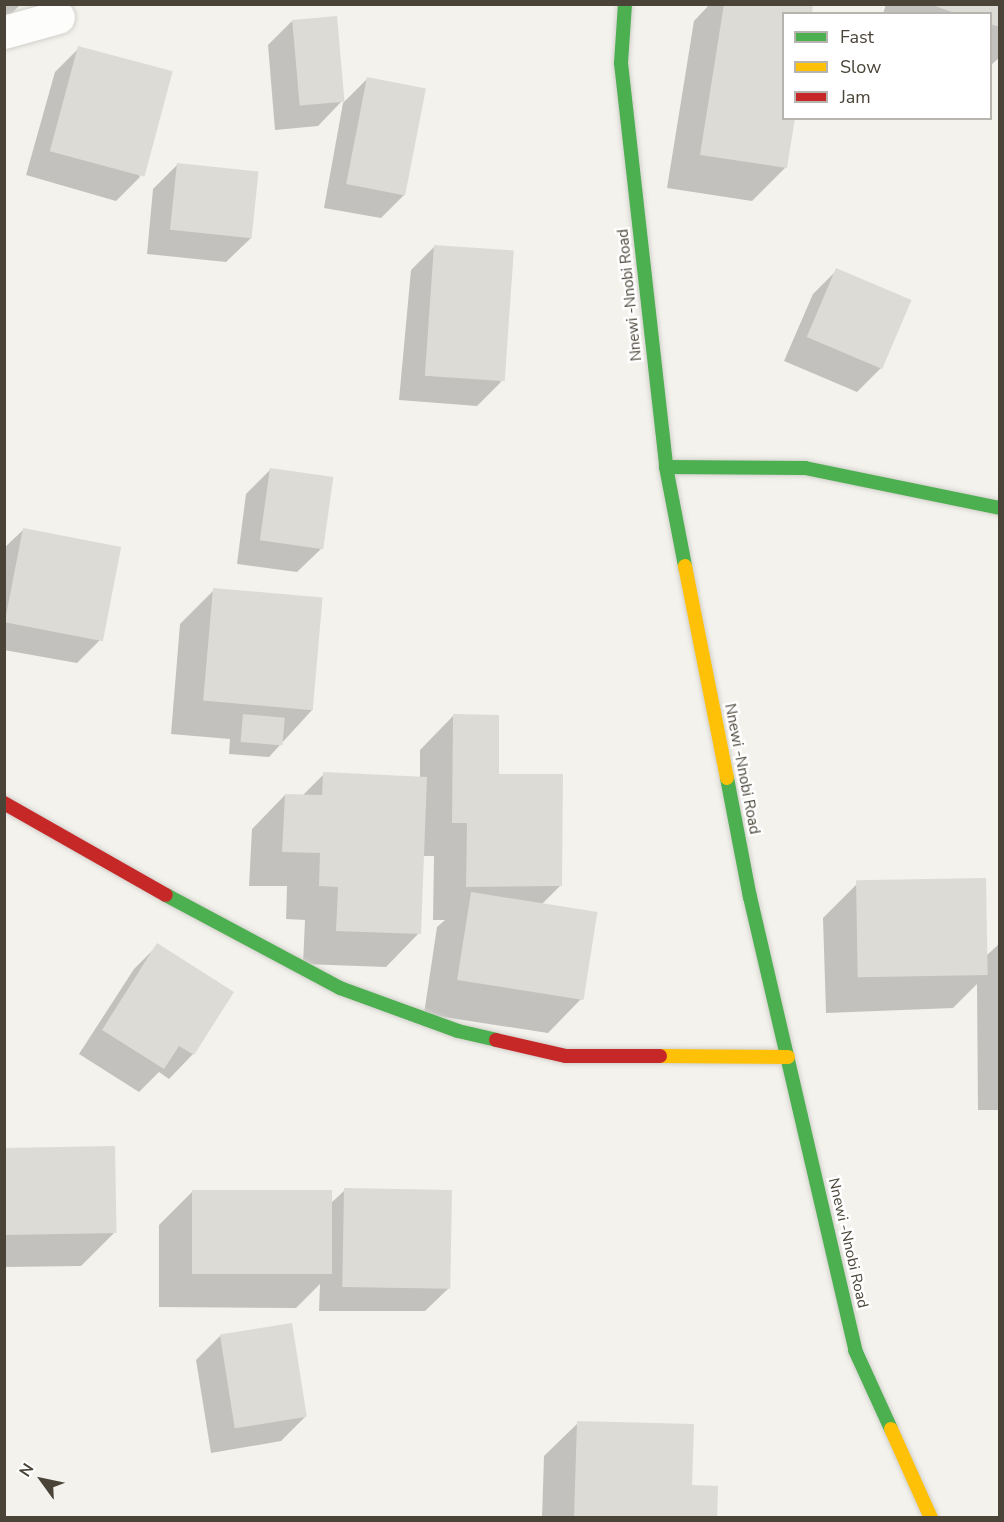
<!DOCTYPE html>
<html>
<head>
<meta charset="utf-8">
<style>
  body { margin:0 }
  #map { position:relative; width:1004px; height:1522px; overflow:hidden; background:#f3f2ed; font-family:"Nunito Sans",sans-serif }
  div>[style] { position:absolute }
  .shadow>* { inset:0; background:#0003 }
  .building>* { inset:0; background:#dddbd5; transform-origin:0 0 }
  .roads { filter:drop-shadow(0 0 2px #d1cfca) drop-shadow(0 0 2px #d1cfca) }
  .street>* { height:33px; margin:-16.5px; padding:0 16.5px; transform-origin:16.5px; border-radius:16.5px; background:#fdfdfc }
  .fast>* { height:14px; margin:-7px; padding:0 7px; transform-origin:7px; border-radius:7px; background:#4caf50 }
  .slow>* { height:14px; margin:-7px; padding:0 7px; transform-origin:7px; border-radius:7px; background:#ffc107 }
  .jam>* { height:14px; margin:-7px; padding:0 7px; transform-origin:7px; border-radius:7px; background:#c62828 }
  span { translate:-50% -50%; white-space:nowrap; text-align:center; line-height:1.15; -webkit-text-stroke:5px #fff; paint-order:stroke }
  .street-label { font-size:15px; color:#4a4438 }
  .frame { position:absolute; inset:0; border:6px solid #4a4438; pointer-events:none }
  .legend { position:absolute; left:782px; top:12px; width:210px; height:108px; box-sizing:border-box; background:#fff; border:2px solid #b7b4af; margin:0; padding:8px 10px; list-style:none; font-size:18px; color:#4a4438 }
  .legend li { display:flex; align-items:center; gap:12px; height:30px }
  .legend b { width:30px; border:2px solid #b7b4af }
  .north { position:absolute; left:12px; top:1450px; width:60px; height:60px; -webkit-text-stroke:4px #fff; paint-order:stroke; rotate:303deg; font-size:16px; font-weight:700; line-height:24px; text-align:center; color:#4a4438 }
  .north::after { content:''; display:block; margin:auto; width:21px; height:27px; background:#4a4438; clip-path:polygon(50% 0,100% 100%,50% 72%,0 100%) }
</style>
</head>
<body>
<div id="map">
  <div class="shadow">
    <i style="clip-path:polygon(4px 4px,21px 4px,4px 21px)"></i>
    <i style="clip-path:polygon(710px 4px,812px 4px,784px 14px,786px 167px,752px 201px,667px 188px,694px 21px)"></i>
    <i style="clip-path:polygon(886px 4px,1000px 4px,1000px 57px,990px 66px,990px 14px,883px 14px)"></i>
    <i style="clip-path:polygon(292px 21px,342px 101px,318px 126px,275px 130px,268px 45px)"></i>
    <i style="clip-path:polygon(79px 48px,140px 177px,116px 201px,26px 175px,55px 72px)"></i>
    <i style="clip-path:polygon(367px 79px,405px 194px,381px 218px,324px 208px,343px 103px)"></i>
    <i style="clip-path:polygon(177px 165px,251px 238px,226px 262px,147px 254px,153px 189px)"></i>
    <i style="clip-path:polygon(435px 246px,501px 382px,477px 406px,399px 400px,411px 270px)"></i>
    <i style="clip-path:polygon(837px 270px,881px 368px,857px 392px,784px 361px,813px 294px)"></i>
    <i style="clip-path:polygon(270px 470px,322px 548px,297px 572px,237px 564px,246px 494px)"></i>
    <i style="clip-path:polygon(23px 530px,101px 639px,77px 663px,4px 650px,4px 548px)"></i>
    <i style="clip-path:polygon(214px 590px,313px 709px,269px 757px,229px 754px,230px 739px,171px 734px,180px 624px)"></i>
    <i style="clip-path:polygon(453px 716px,497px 775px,561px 885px,541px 905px,581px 999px,548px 1033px,424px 1014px,437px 927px,445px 920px,433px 920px,434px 856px,422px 856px,419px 933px,386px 967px,303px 964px,305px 920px,286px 919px,287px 886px,249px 886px,252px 829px,285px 795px,302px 796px,324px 774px,420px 778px,420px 750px)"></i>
    <i style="clip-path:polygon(857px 884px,986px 956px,1000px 943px,1000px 1110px,978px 1110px,977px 984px,953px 1008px,826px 1013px,823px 918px)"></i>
    <i style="clip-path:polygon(158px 945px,232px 992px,193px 1054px,169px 1079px,159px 1072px,139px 1092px,79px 1054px,134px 969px)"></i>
    <i style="clip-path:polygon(4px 1149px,115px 1232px,81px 1266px,4px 1267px)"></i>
    <i style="clip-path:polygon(345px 1190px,450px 1287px,425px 1311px,319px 1311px,320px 1284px,296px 1308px,159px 1307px,159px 1225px,193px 1191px,330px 1204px)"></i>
    <i style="clip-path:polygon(220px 1336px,305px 1417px,281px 1441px,211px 1453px,196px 1360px)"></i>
    <i style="clip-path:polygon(578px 1423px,690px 1487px,716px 1518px,542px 1518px,544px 1456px)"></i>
  </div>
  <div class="building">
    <i style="clip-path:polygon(724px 4px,813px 4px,812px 14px,784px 14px,784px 118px,795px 118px,787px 168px,700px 155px)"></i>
    <i style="clip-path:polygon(930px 4px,1000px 4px,1000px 27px,990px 24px,990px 14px,957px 14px)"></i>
    <i style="left:337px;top:16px;width:86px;height:45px;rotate:85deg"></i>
    <i style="left:78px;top:46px;width:98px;height:109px;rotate:15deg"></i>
    <i style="left:367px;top:77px;width:60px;height:109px;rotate:11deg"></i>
    <i style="left:177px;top:163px;width:82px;height:67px;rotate:6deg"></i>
    <i style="left:434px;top:245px;width:80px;height:131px;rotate:4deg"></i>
    <i style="left:836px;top:268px;width:82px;height:75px;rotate:23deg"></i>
    <i style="left:270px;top:468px;width:64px;height:73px;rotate:8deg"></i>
    <i style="left:23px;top:528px;width:100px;height:96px;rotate:11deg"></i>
    <i style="left:213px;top:588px;width:110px;height:113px;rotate:5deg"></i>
    <i style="left:243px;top:714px;width:42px;height:28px;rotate:5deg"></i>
    <i style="clip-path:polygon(453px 714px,499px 715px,499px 774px,563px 774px,562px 886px,466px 887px,467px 823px,452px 823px)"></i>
    <i style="clip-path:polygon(323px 772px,427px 777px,421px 934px,336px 931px,338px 887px,319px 886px,320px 853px,282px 852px,285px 794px,322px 795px)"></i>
    <i style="left:986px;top:878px;width:97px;height:130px;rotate:89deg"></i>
    <i style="left:471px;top:892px;width:128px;height:89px;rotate:9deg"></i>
    <i style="clip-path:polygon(157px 943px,234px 992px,194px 1055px,179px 1046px,164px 1069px,102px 1030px)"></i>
    <i style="left:115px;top:1146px;width:87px;height:111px;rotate:89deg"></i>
    <i style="left:344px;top:1188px;width:108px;height:99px;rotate:1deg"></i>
    <i style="left:192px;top:1190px;width:140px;height:84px"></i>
    <i style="left:292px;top:1323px;width:95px;height:73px;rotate:81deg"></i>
    <i style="clip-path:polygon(577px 1421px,694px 1424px,692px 1485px,718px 1486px,717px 1518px,574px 1518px)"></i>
  </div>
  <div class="roads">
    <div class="street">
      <i style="left:4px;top:32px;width:56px;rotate:-15.5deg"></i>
    </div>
    <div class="fast">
      <i style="left:625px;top:4px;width:59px;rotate:93.9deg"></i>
      <i style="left:621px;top:63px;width:406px;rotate:83.6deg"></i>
      <i style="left:666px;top:467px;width:101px;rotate:79.1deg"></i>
      <i style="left:666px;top:467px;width:139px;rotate:0.4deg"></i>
      <i style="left:805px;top:468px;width:199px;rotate:11.6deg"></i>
      <i style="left:727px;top:778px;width:121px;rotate:79.1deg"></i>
      <i style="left:750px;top:897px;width:465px;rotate:76.9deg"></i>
      <i style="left:855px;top:1350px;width:87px;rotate:65.5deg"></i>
      <i style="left:166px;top:895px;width:197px;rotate:28.1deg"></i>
      <i style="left:340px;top:988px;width:126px;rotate:20deg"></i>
      <i style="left:458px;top:1031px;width:39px;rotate:13deg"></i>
    </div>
    <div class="slow">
      <i style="left:685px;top:566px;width:216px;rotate:78.8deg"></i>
      <i style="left:660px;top:1056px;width:128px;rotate:0.4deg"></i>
      <i style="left:891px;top:1429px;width:98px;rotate:65.8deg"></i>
    </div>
    <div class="jam">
      <i style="left:4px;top:803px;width:186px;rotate:29.6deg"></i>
      <i style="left:496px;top:1040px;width:72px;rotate:12.9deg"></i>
      <i style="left:566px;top:1056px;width:94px"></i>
    </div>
  </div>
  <div class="street-label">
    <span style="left:630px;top:295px;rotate:-96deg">Nnewi -Nnobi Road</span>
    <span style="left:742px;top:769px;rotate:79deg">Nnewi -Nnobi Road</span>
    <span style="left:848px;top:1243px;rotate:77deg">Nnewi -Nnobi Road</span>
  </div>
  <div class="frame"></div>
  <ul class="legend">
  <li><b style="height:8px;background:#4caf50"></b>Fast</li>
  <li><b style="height:8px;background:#ffc107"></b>Slow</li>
  <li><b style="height:8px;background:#c62828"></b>Jam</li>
  </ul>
  <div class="north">N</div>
</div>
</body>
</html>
